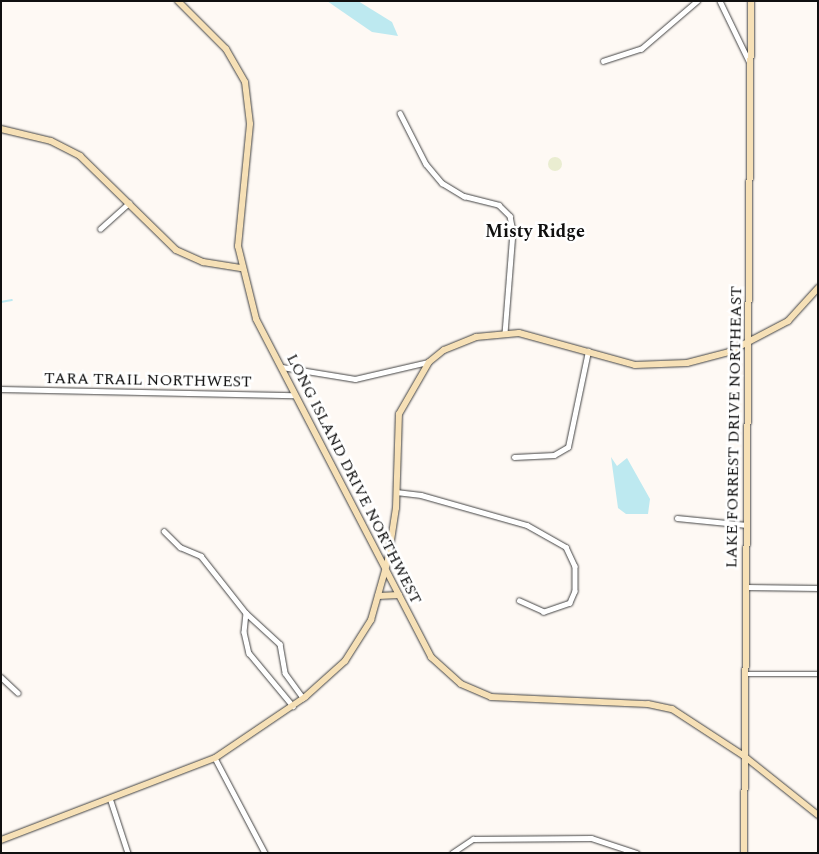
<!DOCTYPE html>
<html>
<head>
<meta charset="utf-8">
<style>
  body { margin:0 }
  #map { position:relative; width:819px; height:854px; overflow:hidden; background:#fef9f4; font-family:Spectral,serif }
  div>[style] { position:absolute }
  .pitch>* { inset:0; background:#eaedd1 }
  .round { border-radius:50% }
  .water>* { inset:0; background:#bde9f0 }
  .stream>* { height:2px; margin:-1px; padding:0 1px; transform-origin:1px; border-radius:1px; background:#bde9f0 }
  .roads { filter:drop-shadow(0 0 1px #434343) drop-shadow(0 0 1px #434343) }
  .street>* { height:4.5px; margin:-2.25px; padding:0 2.25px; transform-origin:2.25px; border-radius:2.25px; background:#fff }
  .secondary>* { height:6px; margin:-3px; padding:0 3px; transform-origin:3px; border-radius:3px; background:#f6e0b6 }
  span { translate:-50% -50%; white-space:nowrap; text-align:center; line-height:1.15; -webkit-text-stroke:5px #fff; paint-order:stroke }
  .street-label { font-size:16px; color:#101010 }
  .neighbourhood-label { font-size:18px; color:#101010; font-weight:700 }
  .frame { position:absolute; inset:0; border:2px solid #101010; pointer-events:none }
</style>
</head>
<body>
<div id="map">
  <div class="pitch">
    <i class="round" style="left:548px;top:157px;width:14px;height:14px"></i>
  </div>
  <div class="water">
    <i style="clip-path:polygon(327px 1px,358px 1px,392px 22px,398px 36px,372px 32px)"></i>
    <i style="clip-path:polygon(611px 457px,617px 466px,627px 458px,650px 499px,648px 514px,626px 514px,618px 508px)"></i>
  </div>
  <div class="stream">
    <i style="left:1px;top:302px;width:11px;rotate:-10deg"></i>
  </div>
  <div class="roads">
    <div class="street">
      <i style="left:720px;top:1px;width:67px;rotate:64.2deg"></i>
      <i style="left:603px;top:61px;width:40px;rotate:-18deg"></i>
      <i style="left:641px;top:49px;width:74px;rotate:-40.6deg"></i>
      <i style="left:400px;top:113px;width:57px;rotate:63deg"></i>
      <i style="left:426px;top:164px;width:25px;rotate:50deg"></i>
      <i style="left:442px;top:183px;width:26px;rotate:31deg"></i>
      <i style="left:464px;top:196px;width:36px;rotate:14deg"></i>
      <i style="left:499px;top:205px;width:16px;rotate:45deg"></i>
      <i style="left:510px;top:216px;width:16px;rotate:79deg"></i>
      <i style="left:513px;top:232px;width:101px;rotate:94.5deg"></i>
      <i style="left:100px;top:229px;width:39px;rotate:-42deg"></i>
      <i style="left:282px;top:367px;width:74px;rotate:9.3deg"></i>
      <i style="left:355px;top:379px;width:75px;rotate:-13.1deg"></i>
      <i style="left:1px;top:389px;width:293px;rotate:1.2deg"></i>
      <i style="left:514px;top:457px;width:40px;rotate:-2.9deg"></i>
      <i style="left:554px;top:455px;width:16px;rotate:-30deg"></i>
      <i style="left:568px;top:447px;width:98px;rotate:-78.2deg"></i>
      <i style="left:396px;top:492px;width:25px;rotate:7deg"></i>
      <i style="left:421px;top:495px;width:110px;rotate:15.8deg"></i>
      <i style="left:527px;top:525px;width:45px;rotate:29.4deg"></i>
      <i style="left:566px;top:547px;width:21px;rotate:65deg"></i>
      <i style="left:575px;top:566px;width:25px;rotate:90deg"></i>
      <i style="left:575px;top:591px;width:13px;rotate:113deg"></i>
      <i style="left:570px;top:603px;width:28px;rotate:161deg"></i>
      <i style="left:544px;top:612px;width:27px;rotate:-156deg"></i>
      <i style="left:677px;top:518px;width:70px;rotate:5.7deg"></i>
      <i style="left:164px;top:531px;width:23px;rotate:45deg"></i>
      <i style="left:180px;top:547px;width:23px;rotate:23deg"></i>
      <i style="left:201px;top:556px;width:73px;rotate:51.7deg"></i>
      <i style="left:246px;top:613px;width:46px;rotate:42.4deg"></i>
      <i style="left:280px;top:644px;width:29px;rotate:80deg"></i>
      <i style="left:285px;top:673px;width:31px;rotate:54deg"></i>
      <i style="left:746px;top:587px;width:72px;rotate:0.8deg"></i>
      <i style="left:246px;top:613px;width:19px;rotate:96deg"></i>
      <i style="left:244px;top:632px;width:22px;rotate:77deg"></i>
      <i style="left:249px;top:653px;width:69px;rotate:50.3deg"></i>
      <i style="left:745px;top:674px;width:73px"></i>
      <i style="left:1px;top:677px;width:23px;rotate:43deg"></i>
      <i style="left:215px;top:758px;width:107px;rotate:62.2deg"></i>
      <i style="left:111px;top:801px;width:55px;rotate:71.9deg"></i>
      <i style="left:452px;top:853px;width:25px;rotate:-34deg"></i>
      <i style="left:473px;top:839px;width:118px;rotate:-0.5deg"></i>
      <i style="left:591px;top:838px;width:48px;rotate:18.1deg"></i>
    </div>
    <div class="secondary">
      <i style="left:178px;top:1px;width:68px;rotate:45deg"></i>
      <i style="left:226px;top:49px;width:38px;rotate:60deg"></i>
      <i style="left:245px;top:82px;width:42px;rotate:83.2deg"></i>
      <i style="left:250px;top:124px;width:123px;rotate:95.6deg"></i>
      <i style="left:238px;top:246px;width:75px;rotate:76.1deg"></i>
      <i style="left:256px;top:319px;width:381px;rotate:62.6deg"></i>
      <i style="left:431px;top:657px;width:40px;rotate:42deg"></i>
      <i style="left:461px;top:684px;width:33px;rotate:23deg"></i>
      <i style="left:491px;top:697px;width:157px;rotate:2.6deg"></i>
      <i style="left:648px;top:704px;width:25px;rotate:12deg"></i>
      <i style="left:672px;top:709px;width:86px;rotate:33.1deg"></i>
      <i style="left:744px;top:756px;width:95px;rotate:38.6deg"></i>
      <i style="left:1px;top:129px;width:51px;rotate:13.5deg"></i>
      <i style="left:51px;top:141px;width:33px;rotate:27deg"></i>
      <i style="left:80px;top:156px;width:134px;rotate:44.4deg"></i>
      <i style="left:176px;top:250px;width:30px;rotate:24deg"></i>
      <i style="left:203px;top:262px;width:38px;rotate:9deg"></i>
      <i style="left:378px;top:596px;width:21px;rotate:-3deg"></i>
      <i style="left:1px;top:840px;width:229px;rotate:-21deg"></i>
      <i style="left:215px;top:758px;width:109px;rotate:-34.1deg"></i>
      <i style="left:305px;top:697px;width:54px;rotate:-42deg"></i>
      <i style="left:345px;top:661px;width:49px;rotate:-57.6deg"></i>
      <i style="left:371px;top:620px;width:62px;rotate:-74.2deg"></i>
      <i style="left:388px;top:560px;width:53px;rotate:-81.3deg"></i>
      <i style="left:396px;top:508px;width:94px;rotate:-88.2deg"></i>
      <i style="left:399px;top:414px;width:60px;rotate:-60deg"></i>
      <i style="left:429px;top:362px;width:19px;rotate:-39deg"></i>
      <i style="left:444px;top:350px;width:35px;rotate:-22deg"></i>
      <i style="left:476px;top:337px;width:43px;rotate:-5.3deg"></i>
      <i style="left:519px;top:333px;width:120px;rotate:15.4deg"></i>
      <i style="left:635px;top:365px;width:52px;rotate:-2.2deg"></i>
      <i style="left:687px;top:363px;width:43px;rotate:-14.7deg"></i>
      <i style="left:729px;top:352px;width:67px;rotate:-27.7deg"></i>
      <i style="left:788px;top:321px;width:45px;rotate:-47.7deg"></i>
      <i style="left:744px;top:853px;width:852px;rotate:-89.53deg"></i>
    </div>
  </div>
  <div class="street-label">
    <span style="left:148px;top:380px;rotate:1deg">TARA TRAIL NORTHWEST</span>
    <span style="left:734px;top:427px;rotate:-89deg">LAKE FORREST DRIVE NORTHEAST</span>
    <span style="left:354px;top:479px;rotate:63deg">LONG ISLAND DRIVE NORTHWEST</span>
  </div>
  <div class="neighbourhood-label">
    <span style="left:535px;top:232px">Misty Ridge</span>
  </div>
  <div class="frame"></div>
</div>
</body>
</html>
